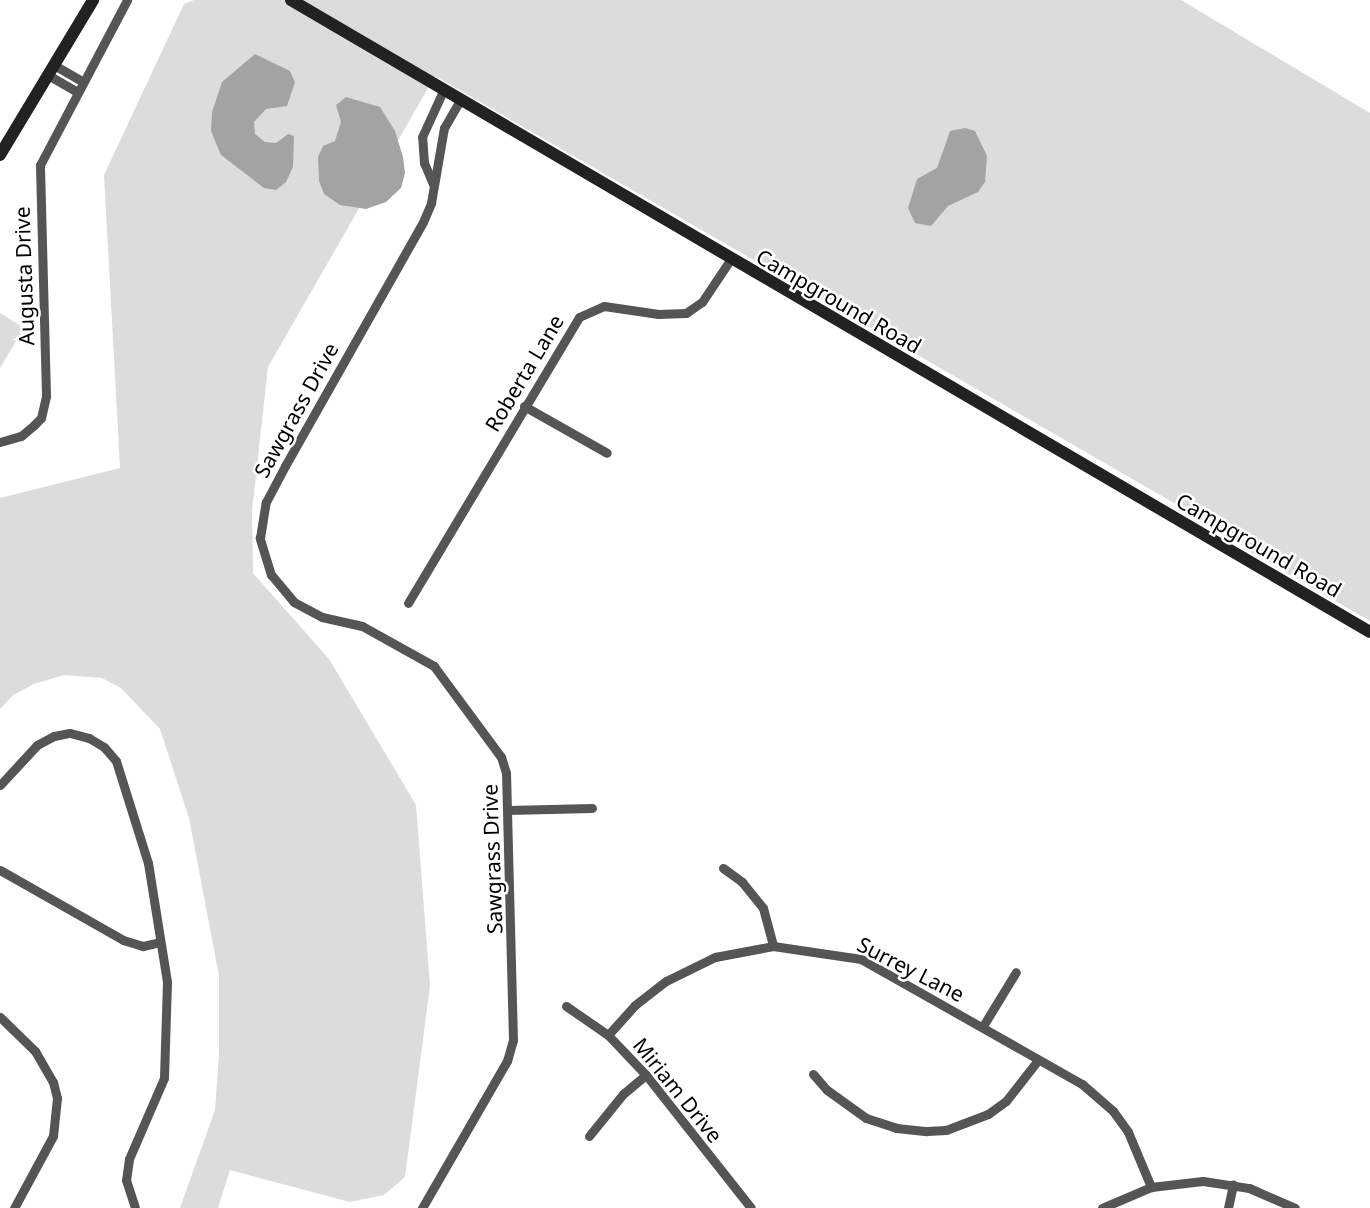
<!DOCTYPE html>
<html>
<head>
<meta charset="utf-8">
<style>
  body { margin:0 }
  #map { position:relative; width:1370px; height:1208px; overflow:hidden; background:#fff; font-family:"Noto Sans",sans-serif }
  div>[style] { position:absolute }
  .green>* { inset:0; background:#dcdcdc }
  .water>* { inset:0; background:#a3a3a3 }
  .street>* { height:9px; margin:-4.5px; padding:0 4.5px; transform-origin:4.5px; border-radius:4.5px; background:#555 }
  .secondary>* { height:12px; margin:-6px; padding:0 6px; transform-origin:6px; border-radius:6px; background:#222 }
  span { translate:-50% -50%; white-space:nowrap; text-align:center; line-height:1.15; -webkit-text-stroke:5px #fff; paint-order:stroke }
  .street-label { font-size:21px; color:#000 }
</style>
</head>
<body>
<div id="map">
  <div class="green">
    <i style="clip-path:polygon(194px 0,1181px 0,1370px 113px,1370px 621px,1248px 551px,1250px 547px,435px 76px,268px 367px,252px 511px,253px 573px,329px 659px,416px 805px,430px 986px,405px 1177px,384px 1195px,350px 1202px,230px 1170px,218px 1208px,180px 1208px,215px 1110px,219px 1054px,219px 976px,189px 818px,160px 729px,121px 688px,102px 678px,64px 675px,34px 684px,13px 695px,0 709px,0 498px,120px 468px,104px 175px,184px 4px)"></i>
    <i style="clip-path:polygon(0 313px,24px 328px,0 368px)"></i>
  </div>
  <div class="water">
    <i style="clip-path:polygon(255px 54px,290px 71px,295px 82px,287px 106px,266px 109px,254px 122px,255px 134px,265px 142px,276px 143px,288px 134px,294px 136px,293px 167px,286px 182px,276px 190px,264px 188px,221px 155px,211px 131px,212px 112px,222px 82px)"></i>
    <i style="clip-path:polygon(346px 97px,380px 107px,395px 131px,403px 157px,405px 173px,401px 188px,386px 202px,366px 209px,340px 205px,324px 194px,319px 181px,318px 157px,323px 146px,335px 141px,341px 122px,336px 105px)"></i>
    <i style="clip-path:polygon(965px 128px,975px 131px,987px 156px,985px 182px,978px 192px,948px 206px,931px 226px,915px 223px,908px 208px,917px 179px,937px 168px,950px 131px)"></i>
  </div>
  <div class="street">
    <i style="left:54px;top:65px;width:34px;rotate:30deg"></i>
    <i style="left:48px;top:75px;width:34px;rotate:30deg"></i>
    <i style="left:433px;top:184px;width:23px;rotate:-113deg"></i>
    <i style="left:424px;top:163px;width:26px;rotate:-94deg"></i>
    <i style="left:422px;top:137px;width:51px;rotate:-65.5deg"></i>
    <i style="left:524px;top:406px;width:95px;rotate:29.5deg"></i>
    <i style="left:0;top:442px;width:22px;rotate:-16deg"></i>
    <i style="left:21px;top:436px;width:17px;rotate:-40deg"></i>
    <i style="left:34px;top:425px;width:10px;rotate:-45deg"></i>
    <i style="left:41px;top:418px;width:23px;rotate:-77deg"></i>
    <i style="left:46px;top:396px;width:231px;rotate:-91.5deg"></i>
    <i style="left:40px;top:165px;width:187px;rotate:-62.2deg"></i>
    <i style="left:408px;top:603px;width:333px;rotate:-59.1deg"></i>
    <i style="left:579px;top:317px;width:27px;rotate:-24deg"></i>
    <i style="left:604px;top:306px;width:55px;rotate:8.4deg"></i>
    <i style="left:658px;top:314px;width:28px;rotate:-2deg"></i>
    <i style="left:686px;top:313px;width:19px;rotate:-35deg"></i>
    <i style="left:702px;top:302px;width:50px;rotate:-56.3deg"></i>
    <i style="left:0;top:785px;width:54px;rotate:-47.2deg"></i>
    <i style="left:37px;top:745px;width:19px;rotate:-28deg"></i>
    <i style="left:54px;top:736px;width:16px;rotate:-11deg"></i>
    <i style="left:70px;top:733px;width:20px;rotate:15deg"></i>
    <i style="left:89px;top:738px;width:17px;rotate:31deg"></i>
    <i style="left:104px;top:747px;width:18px;rotate:49deg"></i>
    <i style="left:116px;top:761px;width:107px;rotate:72.6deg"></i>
    <i style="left:148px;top:863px;width:121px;rotate:80.9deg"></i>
    <i style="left:167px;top:982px;width:96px;rotate:91.8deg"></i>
    <i style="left:164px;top:1078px;width:88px;rotate:113.4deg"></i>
    <i style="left:129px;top:1159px;width:21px;rotate:98deg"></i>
    <i style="left:126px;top:1180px;width:29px;rotate:72deg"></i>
    <i style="left:508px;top:810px;width:84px;rotate:-1.4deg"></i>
    <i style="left:723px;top:868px;width:24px;rotate:36deg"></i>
    <i style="left:742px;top:882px;width:33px;rotate:51deg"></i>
    <i style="left:763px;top:908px;width:39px;rotate:75deg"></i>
    <i style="left:0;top:870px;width:142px;rotate:29.6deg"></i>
    <i style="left:123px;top:940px;width:21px;rotate:17deg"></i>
    <i style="left:143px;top:946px;width:17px;rotate:-13deg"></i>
    <i style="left:566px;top:1006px;width:51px;rotate:34.6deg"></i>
    <i style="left:608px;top:1035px;width:55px;rotate:46.5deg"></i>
    <i style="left:646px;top:1075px;width:169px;rotate:51.7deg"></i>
    <i style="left:0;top:1017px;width:49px;rotate:44.2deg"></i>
    <i style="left:35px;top:1051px;width:36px;rotate:60deg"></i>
    <i style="left:53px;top:1082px;width:16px;rotate:76deg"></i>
    <i style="left:57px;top:1098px;width:38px;rotate:96deg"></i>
    <i style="left:53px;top:1136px;width:82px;rotate:118.4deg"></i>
    <i style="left:983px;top:1026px;width:63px;rotate:-58.6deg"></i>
    <i style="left:608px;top:1035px;width:40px;rotate:-48deg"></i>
    <i style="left:635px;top:1005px;width:39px;rotate:-38deg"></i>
    <i style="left:666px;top:981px;width:55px;rotate:-26.1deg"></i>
    <i style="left:715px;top:957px;width:59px;rotate:-10.7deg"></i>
    <i style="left:773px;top:946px;width:89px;rotate:8.4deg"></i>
    <i style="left:861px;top:959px;width:254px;rotate:29.5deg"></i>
    <i style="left:1082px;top:1084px;width:41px;rotate:41.1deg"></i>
    <i style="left:1113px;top:1111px;width:26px;rotate:54deg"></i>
    <i style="left:1128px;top:1132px;width:60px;rotate:67.3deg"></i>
    <i style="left:813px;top:1074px;width:21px;rotate:49deg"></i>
    <i style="left:827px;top:1090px;width:48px;rotate:35.7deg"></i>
    <i style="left:866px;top:1118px;width:32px;rotate:18deg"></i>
    <i style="left:896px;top:1128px;width:31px;rotate:6deg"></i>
    <i style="left:927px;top:1131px;width:19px;rotate:-3deg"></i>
    <i style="left:946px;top:1130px;width:45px;rotate:-20.9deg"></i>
    <i style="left:988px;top:1114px;width:22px;rotate:-36deg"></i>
    <i style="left:1006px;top:1101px;width:52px;rotate:-52deg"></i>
    <i style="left:589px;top:1136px;width:54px;rotate:-51deg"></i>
    <i style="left:623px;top:1094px;width:30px;rotate:-40deg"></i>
    <i style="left:422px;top:1208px;width:170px;rotate:-60deg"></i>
    <i style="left:507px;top:1061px;width:22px;rotate:-74deg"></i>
    <i style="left:513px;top:1040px;width:267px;rotate:-91.5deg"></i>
    <i style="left:506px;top:773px;width:17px;rotate:-107deg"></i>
    <i style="left:501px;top:757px;width:113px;rotate:-126.4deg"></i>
    <i style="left:434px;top:666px;width:82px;rotate:-150.9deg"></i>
    <i style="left:362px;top:626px;width:41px;rotate:-167.3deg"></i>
    <i style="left:322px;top:617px;width:32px;rotate:-152deg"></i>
    <i style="left:294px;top:602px;width:35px;rotate:-130deg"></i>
    <i style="left:271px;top:575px;width:39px;rotate:-107deg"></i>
    <i style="left:260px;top:538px;width:36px;rotate:-81deg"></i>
    <i style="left:266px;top:502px;width:41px;rotate:-62.2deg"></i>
    <i style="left:285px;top:466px;width:280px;rotate:-60.5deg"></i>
    <i style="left:423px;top:222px;width:21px;rotate:-67deg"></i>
    <i style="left:431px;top:203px;width:76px;rotate:-80.2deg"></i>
    <i style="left:444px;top:128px;width:32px;rotate:-60deg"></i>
    <i style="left:1102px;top:1208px;width:53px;rotate:-23.2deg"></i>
    <i style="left:1151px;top:1187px;width:52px;rotate:-6.6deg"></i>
    <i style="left:1203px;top:1181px;width:47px;rotate:8.7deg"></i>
    <i style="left:1249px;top:1188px;width:50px;rotate:23.5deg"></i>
    <i style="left:1228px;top:1208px;width:24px;rotate:-78deg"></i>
  </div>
  <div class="secondary">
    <i style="left:291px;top:0;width:1250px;rotate:30.36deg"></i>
    <i style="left:0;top:155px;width:181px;rotate:-59deg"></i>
  </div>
  <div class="street-label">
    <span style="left:24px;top:276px;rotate:-92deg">Augusta Drive</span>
    <span style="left:839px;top:301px;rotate:30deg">Campground Road</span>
    <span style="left:524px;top:373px;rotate:-59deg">Roberta Lane</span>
    <span style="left:296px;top:410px;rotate:-61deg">Sawgrass Drive</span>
    <span style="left:1259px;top:545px;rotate:30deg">Campground Road</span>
    <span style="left:492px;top:859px;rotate:-92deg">Sawgrass Drive</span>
    <span style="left:911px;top:969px;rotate:27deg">Surrey Lane</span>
    <span style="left:678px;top:1090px;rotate:51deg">Miriam Drive</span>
  </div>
</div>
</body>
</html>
